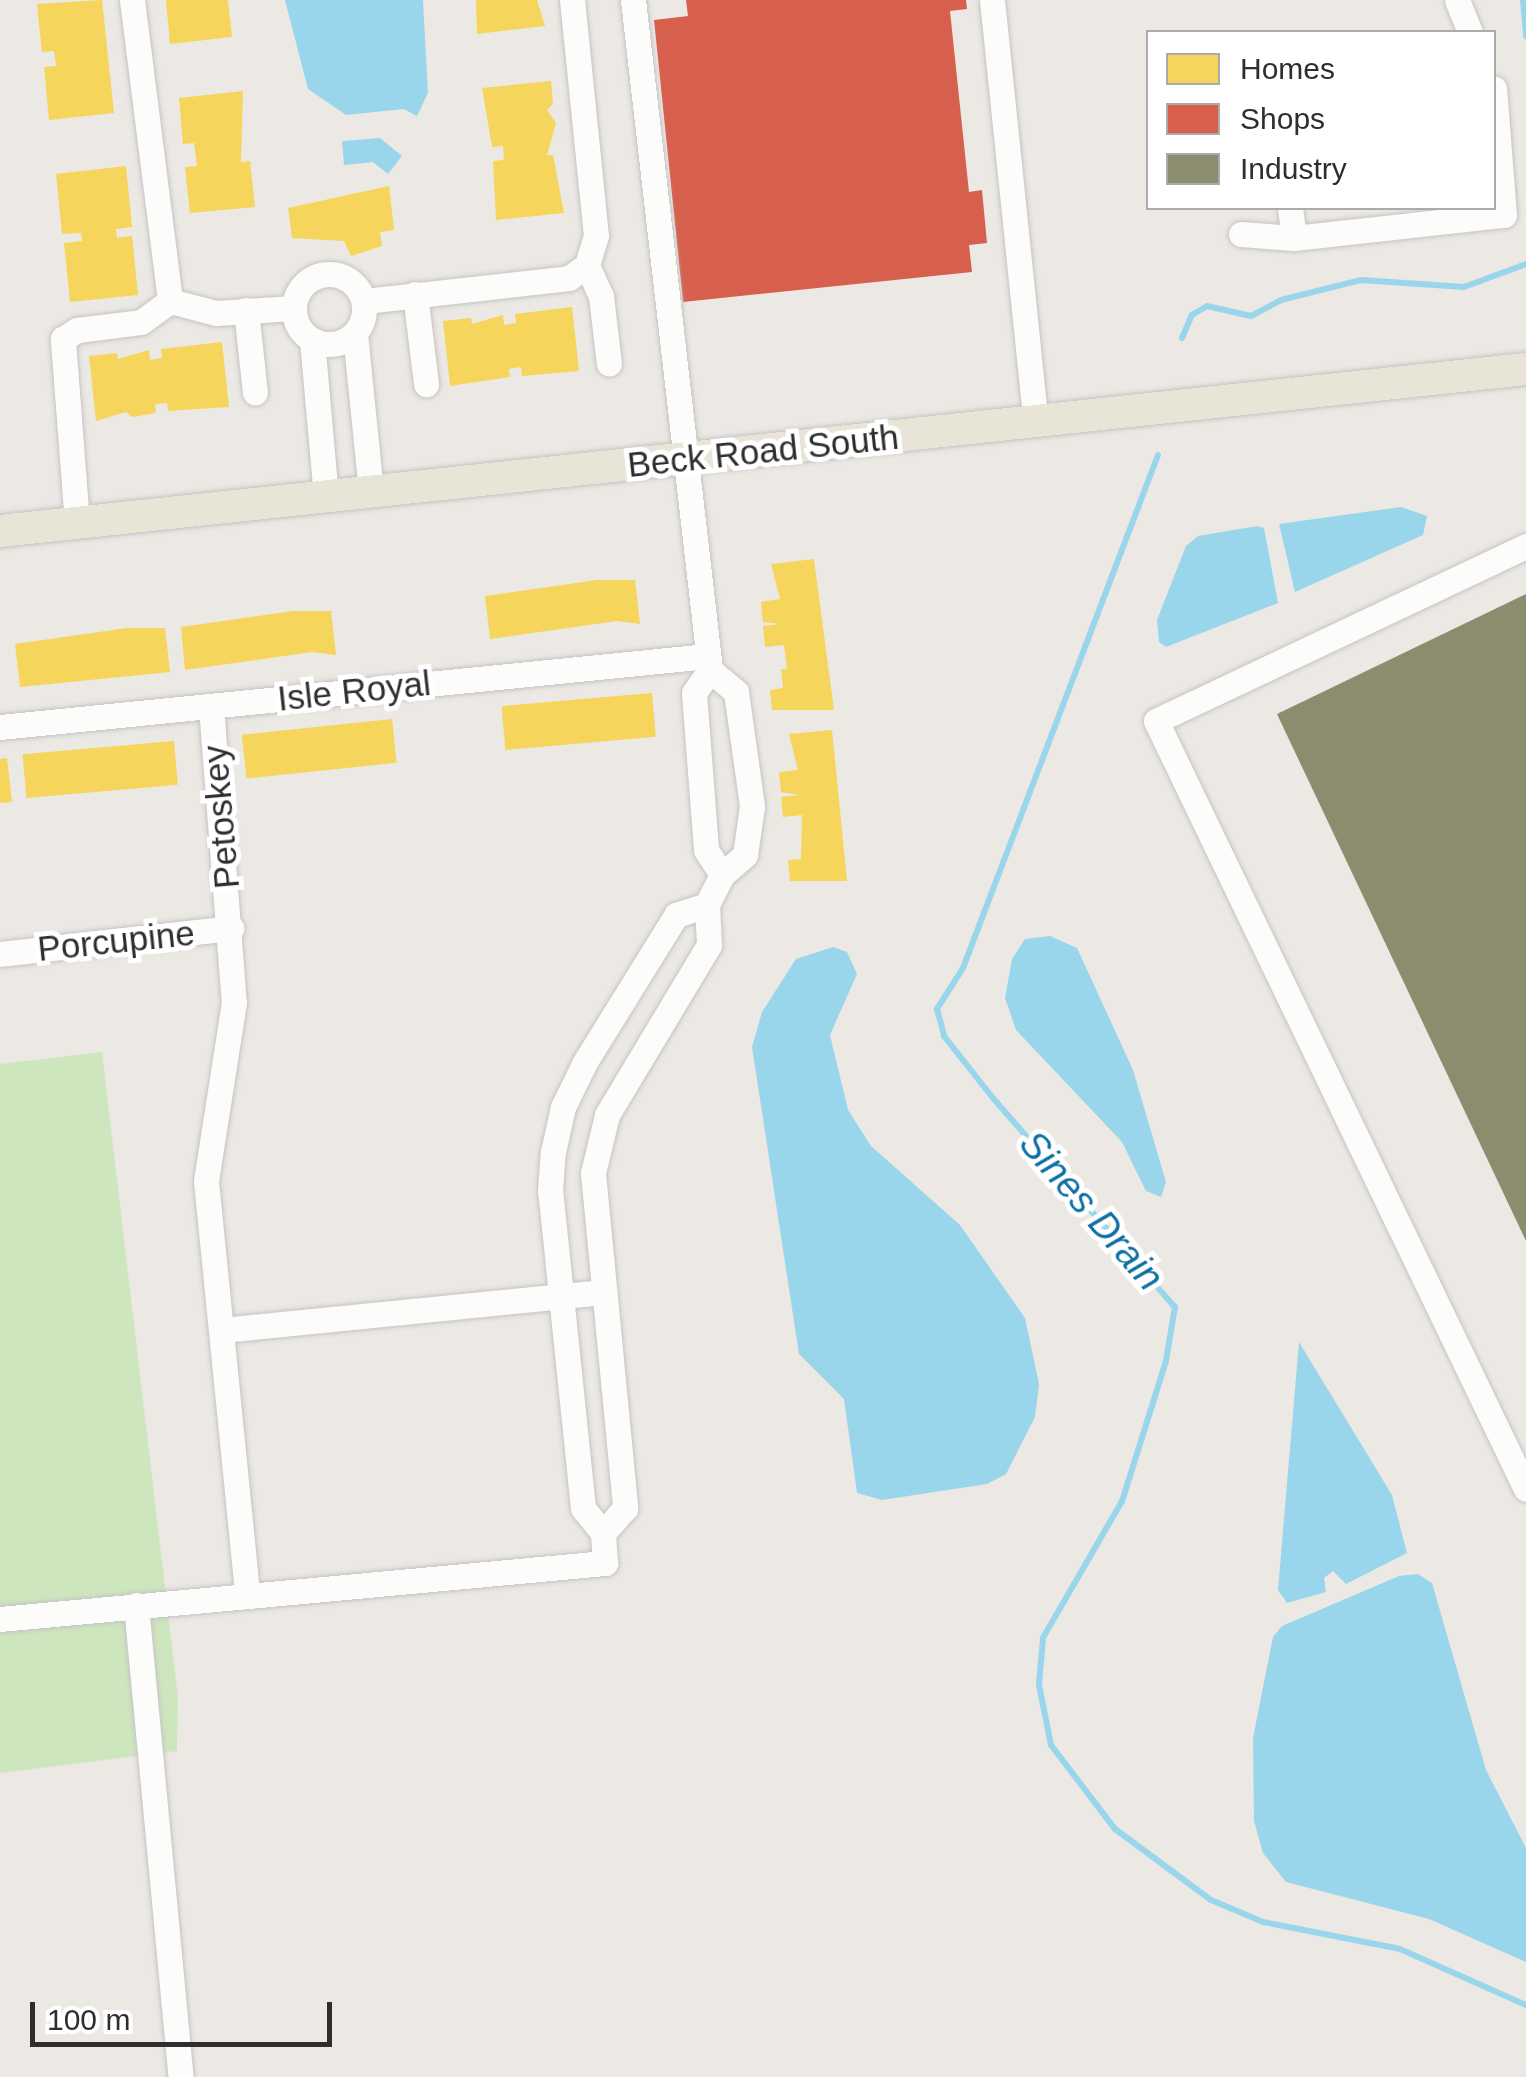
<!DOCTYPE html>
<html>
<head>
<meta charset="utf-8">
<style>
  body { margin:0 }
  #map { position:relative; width:1526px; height:2077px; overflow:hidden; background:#ece8e4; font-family:Helvetica,sans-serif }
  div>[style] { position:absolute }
  .green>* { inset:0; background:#cee6be }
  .water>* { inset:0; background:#99d6ec }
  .homes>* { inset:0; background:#f6d55c; transform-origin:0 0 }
  .shops>* { inset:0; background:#d6604d }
  .industry>* { inset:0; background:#8c8c6e }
  .stream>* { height:6px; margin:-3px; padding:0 3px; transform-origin:3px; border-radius:3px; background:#99d6ec }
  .roads { filter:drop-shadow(0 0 2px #c5c4c5) drop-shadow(0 0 2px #c5c4c5) }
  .minor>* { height:25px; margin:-12.5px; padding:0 12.5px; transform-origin:12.5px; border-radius:12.5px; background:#fcfcfb }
  .minor>.ring { margin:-12.5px; padding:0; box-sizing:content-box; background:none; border:25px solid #fcfcfb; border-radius:50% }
  .major>* { height:32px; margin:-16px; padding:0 16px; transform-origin:16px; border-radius:16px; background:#e8e4d6 }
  span { translate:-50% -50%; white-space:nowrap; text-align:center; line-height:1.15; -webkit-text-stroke:10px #fff; paint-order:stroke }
  .street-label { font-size:35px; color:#2e2e2e }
  .water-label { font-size:38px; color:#0d6fa3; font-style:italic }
  .legend { position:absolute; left:1146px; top:30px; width:350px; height:180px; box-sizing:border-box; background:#fff; border:2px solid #ababab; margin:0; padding:12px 18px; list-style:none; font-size:30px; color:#2e2e2e }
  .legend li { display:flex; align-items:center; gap:20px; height:50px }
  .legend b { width:50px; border:2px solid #ababab }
  .scale { position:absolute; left:30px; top:2002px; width:302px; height:45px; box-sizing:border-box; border:5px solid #2e2e2e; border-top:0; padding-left:12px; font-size:30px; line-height:35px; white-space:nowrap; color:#2e2e2e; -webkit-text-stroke:8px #fff; paint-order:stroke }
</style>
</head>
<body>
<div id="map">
  <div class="green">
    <i style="clip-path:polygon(102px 1052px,178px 1697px,177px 1751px,0 1773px,0 1064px)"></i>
  </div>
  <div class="water">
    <i style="clip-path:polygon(285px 0,423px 0,428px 93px,417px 116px,404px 109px,346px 115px,308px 89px)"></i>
    <i style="clip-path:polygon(380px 138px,402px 156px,388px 174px,373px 162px,344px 165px,342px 141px)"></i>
    <i style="clip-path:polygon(1401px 507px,1427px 516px,1423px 535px,1295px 592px,1279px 524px)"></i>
    <i style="clip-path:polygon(1257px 526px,1264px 528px,1278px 603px,1166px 647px,1159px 642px,1157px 620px,1186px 546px,1198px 536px)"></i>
    <i style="clip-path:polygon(1050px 936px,1077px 948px,1133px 1070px,1166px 1182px,1161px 1197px,1146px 1191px,1122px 1142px,1016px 1030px,1005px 998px,1012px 959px,1025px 939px)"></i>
    <i style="clip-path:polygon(833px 947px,847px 952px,857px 974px,830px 1035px,848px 1110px,871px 1146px,960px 1225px,1025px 1318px,1039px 1384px,1035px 1417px,1006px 1474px,987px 1484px,882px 1500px,857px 1493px,844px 1399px,799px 1354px,752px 1047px,762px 1012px,796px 959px)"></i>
    <i style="clip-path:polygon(1299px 1342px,1392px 1495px,1407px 1553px,1346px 1584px,1333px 1571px,1324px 1578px,1326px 1592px,1287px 1603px,1278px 1590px)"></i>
    <i style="clip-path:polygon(1418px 1574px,1432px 1583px,1486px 1770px,1526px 1848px,1526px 1962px,1429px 1919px,1286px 1882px,1263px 1853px,1254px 1821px,1253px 1738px,1273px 1637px,1282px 1626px,1399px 1576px)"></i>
  </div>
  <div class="homes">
    <i style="clip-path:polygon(102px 0,114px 113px,49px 120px,44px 67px,56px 66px,54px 51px,42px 52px,37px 4px)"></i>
    <i style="clip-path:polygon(166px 0,228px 0,232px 37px,170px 44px)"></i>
    <i style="clip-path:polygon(476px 0,537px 0,545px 26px,477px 34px)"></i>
    <i style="clip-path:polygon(551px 81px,553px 104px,547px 110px,556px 123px,547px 155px,553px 155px,564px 213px,496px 220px,493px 161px,504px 160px,503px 146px,492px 147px,482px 88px)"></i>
    <i style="clip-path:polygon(243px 91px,241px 162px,250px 161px,255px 207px,190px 213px,185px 167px,197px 166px,194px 143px,183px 144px,179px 98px)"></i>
    <i style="clip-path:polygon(126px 166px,132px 227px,116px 229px,117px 238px,132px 236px,138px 295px,70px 302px,64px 243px,82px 241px,81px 233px,62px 234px,56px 174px)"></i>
    <i style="clip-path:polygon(389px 186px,394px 230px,380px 232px,382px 246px,351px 256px,344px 241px,292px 238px,288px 208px)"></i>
    <i style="clip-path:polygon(572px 307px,579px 371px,522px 376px,521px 367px,509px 369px,510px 377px,450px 386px,443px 321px,471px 318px,472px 324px,503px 315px,504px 325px,516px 323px,515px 314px)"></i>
    <i style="clip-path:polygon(222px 342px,229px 407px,168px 411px,167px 403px,155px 404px,156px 413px,132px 417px,126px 412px,96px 421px,89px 356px,117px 353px,118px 359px,149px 350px,150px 360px,162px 358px,161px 349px)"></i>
    <i style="clip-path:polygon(814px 559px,834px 710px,772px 710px,770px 690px,783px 688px,781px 669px,787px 669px,784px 645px,765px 647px,763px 626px,781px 624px,763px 622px,761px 602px,780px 599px,771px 564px)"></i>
    <i style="clip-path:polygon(597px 580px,635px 580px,640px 624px,617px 621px,490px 639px,485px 596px)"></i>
    <i style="clip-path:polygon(293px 611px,331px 611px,336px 655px,312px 652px,185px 670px,181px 627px)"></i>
    <i style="clip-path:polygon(127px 628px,165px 628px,170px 672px,20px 687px,15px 644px)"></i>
    <i style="left:652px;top:693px;width:44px;height:151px;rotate:85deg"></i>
    <i style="left:392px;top:719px;width:44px;height:151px;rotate:84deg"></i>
    <i style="clip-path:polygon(832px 730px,847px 881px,790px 881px,788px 860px,801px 859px,802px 815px,783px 817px,781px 797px,799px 795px,781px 792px,779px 772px,798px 770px,789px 734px)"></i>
    <i style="left:174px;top:741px;width:44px;height:152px;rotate:85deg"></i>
    <i style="clip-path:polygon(7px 758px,12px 802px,0 803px,0 759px)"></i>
  </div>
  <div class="shops">
    <i style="clip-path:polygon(686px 0,966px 0,967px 9px,950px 11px,969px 192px,982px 190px,987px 243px,969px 245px,972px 272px,683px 302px,654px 20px,688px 16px)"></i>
  </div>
  <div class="industry">
    <i style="clip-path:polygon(1526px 594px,1526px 1241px,1277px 714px)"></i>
  </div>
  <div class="stream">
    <i style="left:1523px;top:0;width:37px;rotate:85deg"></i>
    <i style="left:1182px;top:338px;width:25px;rotate:-67deg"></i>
    <i style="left:1192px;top:315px;width:17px;rotate:-31deg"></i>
    <i style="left:1207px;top:306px;width:45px;rotate:12.8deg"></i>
    <i style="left:1251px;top:316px;width:34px;rotate:-28deg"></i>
    <i style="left:1281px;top:300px;width:82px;rotate:-14deg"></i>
    <i style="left:1361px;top:280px;width:103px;rotate:3.9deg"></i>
    <i style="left:1464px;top:287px;width:66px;rotate:-20.4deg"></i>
    <i style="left:1158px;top:455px;width:549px;rotate:110.81deg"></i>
    <i style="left:963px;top:968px;width:49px;rotate:122.4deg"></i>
    <i style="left:937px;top:1009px;width:28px;rotate:75deg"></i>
    <i style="left:944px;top:1036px;width:79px;rotate:51.7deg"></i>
    <i style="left:993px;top:1098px;width:277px;rotate:49deg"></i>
    <i style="left:1175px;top:1307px;width:55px;rotate:99.5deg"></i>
    <i style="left:1166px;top:1361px;width:147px;rotate:107.4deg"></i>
    <i style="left:1122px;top:1501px;width:158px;rotate:120deg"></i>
    <i style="left:1043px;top:1638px;width:47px;rotate:94.9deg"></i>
    <i style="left:1039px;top:1685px;width:61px;rotate:78.7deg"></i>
    <i style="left:1051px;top:1745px;width:106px;rotate:52.7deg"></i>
    <i style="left:1115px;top:1829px;width:119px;rotate:36.5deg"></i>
    <i style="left:1211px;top:1900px;width:56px;rotate:22.9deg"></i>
    <i style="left:1263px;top:1922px;width:140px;rotate:11.1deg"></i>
    <i style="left:1400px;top:1949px;width:138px;rotate:24deg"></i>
  </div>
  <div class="roads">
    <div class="minor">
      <i style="left:132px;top:0;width:303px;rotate:82.8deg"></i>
      <i style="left:633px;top:0;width:674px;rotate:83.44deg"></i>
      <i style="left:710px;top:670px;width:34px;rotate:40deg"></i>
      <i style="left:736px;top:692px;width:115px;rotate:82deg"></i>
      <i style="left:752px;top:806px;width:49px;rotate:98.1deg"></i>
      <i style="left:745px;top:855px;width:30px;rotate:139deg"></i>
      <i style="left:722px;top:875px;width:34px;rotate:117deg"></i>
      <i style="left:992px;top:0;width:425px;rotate:84.1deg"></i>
      <i style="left:1457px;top:0;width:35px;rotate:68deg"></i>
      <i style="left:1290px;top:208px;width:30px;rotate:82deg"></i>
      <i style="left:1241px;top:234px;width:53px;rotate:4.3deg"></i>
      <i style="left:1294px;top:238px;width:211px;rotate:-6.3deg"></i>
      <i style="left:1504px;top:215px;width:127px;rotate:-94.5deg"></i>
      <i style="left:587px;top:265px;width:34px;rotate:66deg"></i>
      <i style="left:601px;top:296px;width:68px;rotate:83.3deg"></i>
      <i class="ring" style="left:294px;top:274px;width:45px;height:45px"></i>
      <i style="left:415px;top:294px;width:91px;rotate:83deg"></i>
      <i style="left:170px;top:301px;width:48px;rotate:14.6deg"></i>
      <i style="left:216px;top:313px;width:77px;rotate:-3.7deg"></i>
      <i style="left:365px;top:301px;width:205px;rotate:-6.4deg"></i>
      <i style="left:569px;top:278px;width:22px;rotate:-36deg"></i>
      <i style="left:587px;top:265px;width:30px;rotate:-73deg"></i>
      <i style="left:596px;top:236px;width:237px;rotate:-95.8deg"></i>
      <i style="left:246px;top:310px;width:83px;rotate:83.8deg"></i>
      <i style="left:355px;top:334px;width:159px;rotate:84.2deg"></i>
      <i style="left:312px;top:340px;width:158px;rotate:84.9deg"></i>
      <i style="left:77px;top:523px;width:185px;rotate:-94.4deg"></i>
      <i style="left:63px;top:339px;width:17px;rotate:-33deg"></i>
      <i style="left:77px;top:330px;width:64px;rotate:-7.1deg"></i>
      <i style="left:141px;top:322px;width:36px;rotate:-36deg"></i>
      <i style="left:1526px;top:546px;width:409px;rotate:154.7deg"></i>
      <i style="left:1156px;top:721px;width:852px;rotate:64.28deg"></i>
      <i style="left:710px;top:670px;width:28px;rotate:125deg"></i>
      <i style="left:694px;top:693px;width:157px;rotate:85.6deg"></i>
      <i style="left:706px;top:850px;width:30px;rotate:57deg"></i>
      <i style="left:211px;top:706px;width:297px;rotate:85.6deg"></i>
      <i style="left:234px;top:1002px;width:181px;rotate:98.9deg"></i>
      <i style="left:206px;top:1181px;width:416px;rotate:84.3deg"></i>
      <i style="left:0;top:727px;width:712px;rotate:-5.73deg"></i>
      <i style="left:0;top:954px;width:233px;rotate:-6.4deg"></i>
      <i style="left:222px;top:1330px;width:383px;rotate:-5.7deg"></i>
      <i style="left:136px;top:1605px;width:474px;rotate:84.6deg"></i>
      <i style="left:0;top:1619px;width:608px;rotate:-5.29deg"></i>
      <i style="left:605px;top:1563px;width:30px;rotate:-94deg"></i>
      <i style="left:603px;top:1533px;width:32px;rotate:-129deg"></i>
      <i style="left:583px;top:1508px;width:319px;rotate:-95.9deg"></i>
      <i style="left:550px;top:1191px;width:39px;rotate:-86deg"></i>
      <i style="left:553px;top:1152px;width:46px;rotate:-77.5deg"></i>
      <i style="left:563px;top:1107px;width:50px;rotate:-63.9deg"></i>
      <i style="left:585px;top:1062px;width:173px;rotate:-58.2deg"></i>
      <i style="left:676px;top:915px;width:33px;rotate:-18deg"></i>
      <i style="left:707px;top:905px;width:40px;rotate:87.1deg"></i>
      <i style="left:709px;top:945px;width:198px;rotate:121deg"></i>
      <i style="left:607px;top:1115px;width:60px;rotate:103.6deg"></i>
      <i style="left:593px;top:1173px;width:337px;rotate:84.5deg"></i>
      <i style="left:625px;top:1508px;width:33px;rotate:131deg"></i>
    </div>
    <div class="major">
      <i style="left:0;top:531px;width:1535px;rotate:-6.06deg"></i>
    </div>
  </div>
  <div class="street-label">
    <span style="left:763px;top:451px;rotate:-6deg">Beck Road South</span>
    <span style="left:354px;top:691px;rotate:-6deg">Isle Royal</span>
    <span style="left:221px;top:817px;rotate:-95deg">Petoskey</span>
    <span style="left:116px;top:941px;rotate:-6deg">Porcupine</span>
  </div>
  <div class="water-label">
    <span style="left:1091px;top:1211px;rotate:49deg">Sines Drain</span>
  </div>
  <ul class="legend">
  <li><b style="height:28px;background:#f6d55c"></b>Homes</li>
  <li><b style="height:28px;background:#d6604d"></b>Shops</li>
  <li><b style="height:28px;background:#8c8c6e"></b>Industry</li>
  </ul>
  <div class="scale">100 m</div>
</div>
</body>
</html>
